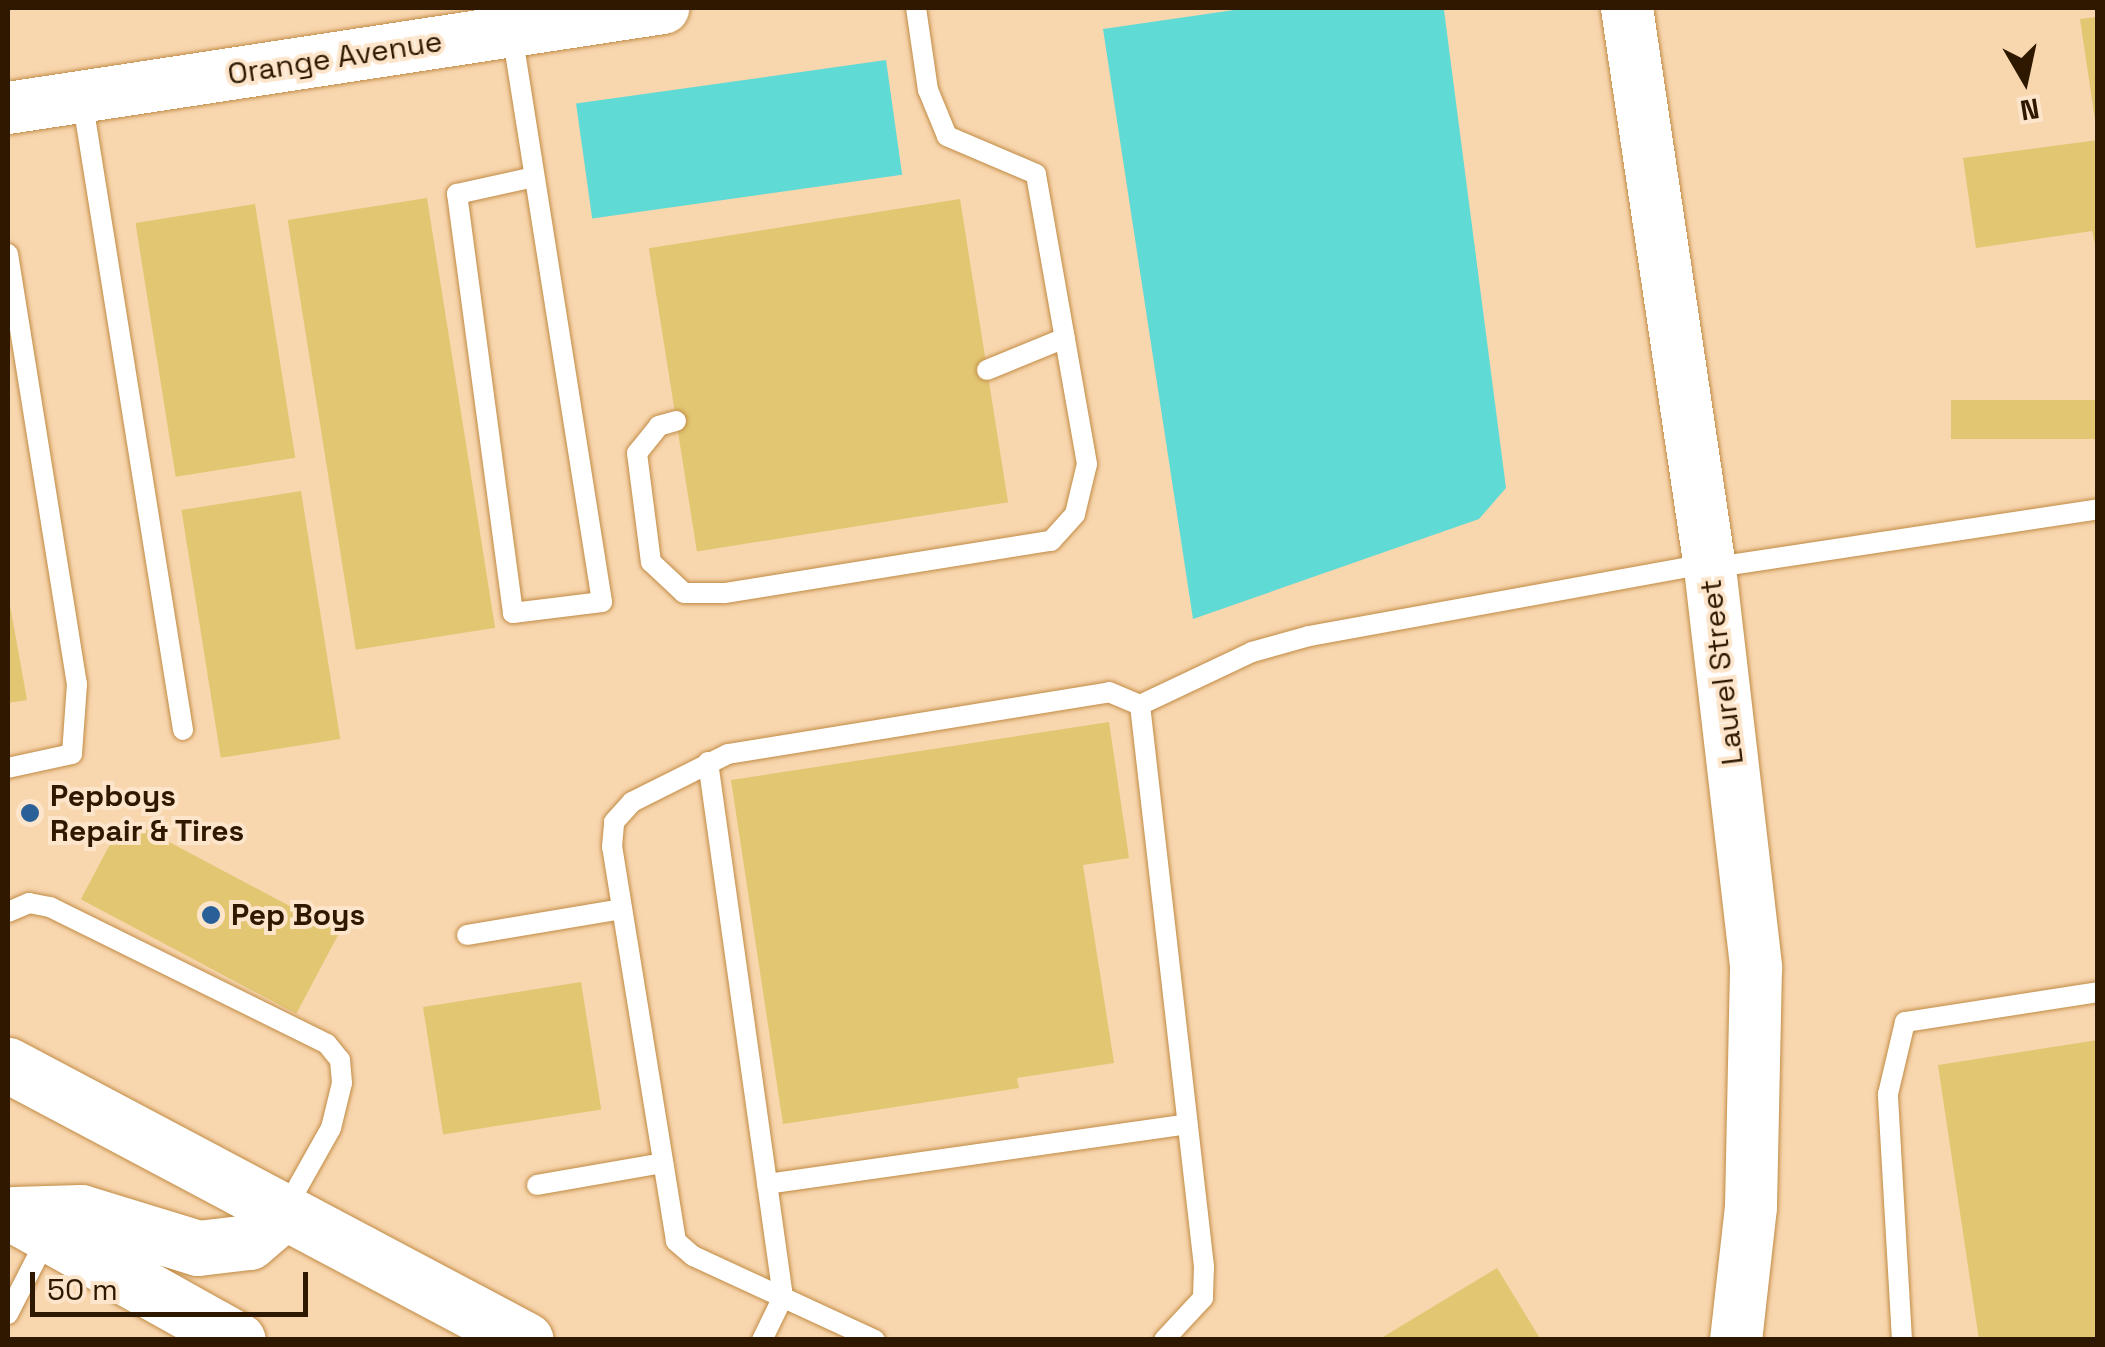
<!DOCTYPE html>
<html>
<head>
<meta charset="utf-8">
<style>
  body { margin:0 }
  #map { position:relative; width:2105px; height:1347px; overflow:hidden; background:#f8d6ae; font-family:"Space Grotesk",sans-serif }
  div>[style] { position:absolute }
  .water>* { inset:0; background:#60dad5; transform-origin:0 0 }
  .building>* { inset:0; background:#e2c672; transform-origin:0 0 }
  .roads { filter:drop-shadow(0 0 2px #c18b45) drop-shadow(0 0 2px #c18b45) }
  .lane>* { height:20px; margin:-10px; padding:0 10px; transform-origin:10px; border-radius:10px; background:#fff }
  .secondary>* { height:52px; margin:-26px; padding:0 26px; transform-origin:26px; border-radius:26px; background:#fff }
  .primary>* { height:55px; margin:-27.5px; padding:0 27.5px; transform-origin:27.5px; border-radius:27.5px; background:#fff }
  .dots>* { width:28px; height:28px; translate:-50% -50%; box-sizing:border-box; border:5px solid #fce5cb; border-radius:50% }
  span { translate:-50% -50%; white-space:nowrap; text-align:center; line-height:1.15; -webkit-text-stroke:8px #fce5cb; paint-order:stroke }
  .street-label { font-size:30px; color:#2e1900 }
  .poi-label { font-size:30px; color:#2e1900; font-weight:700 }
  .left { translate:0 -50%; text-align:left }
  .frame { position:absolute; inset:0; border:10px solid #2e1900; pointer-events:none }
  .north { position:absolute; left:1975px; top:30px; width:100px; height:100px; -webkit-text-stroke:8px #fce5cb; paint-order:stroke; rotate:171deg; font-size:28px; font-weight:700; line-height:40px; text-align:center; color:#2e1900 }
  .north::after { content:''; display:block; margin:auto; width:35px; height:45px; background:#2e1900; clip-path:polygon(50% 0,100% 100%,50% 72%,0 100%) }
  .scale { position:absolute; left:30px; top:1272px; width:278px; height:45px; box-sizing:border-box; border:5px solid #2e1900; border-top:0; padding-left:12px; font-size:30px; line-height:35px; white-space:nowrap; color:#2e1900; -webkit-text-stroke:8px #fce5cb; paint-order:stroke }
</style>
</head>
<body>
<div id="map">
  <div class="water">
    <i style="clip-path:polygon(1248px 8px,1444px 10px,1506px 488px,1479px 519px,1193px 619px,1103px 29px)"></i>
    <i style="left:886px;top:60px;width:116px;height:313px;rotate:82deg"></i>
  </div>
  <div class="building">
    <i style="clip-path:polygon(2098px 17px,2098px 120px,2095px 120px,2080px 19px)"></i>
    <i style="clip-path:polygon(2098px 140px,2098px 257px,2092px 231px,1976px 248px,1963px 158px)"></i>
    <i style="left:427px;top:198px;width:435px;height:141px;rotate:81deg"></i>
    <i style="left:960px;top:199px;width:307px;height:315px;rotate:81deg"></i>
    <i style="left:255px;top:204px;width:257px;height:121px;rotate:81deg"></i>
    <i style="left:2098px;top:400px;width:39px;height:147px;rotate:90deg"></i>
    <i style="left:301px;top:491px;width:251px;height:121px;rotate:81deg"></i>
    <i style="clip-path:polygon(8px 594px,27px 700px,8px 703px)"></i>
    <i style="clip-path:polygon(1109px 722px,1129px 858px,1083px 865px,1114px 1063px,1017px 1078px,1019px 1088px,783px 1124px,731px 780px)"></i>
    <i style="left:124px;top:818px;width:244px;height:92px;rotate:28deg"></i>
    <i style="left:581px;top:982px;width:129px;height:160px;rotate:81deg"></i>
    <i style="clip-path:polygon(2098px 1040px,2098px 1340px,1979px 1340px,1938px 1065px)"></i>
    <i style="clip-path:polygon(1497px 1268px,1541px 1340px,1378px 1340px)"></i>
  </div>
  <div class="roads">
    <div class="lane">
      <i style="left:512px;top:33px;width:576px;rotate:81.01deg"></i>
      <i style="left:602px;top:602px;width:90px;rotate:173deg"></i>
      <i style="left:513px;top:613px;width:423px;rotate:-97.6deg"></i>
      <i style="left:457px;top:194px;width:79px;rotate:-12.4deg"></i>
      <i style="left:82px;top:98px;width:640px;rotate:80.92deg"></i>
      <i style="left:8px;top:254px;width:436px;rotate:80.9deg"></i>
      <i style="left:77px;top:684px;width:70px;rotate:94.1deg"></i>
      <i style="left:72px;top:754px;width:66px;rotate:167.7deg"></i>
      <i style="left:987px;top:370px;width:84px;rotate:-22.3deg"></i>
      <i style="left:676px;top:421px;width:18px;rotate:164deg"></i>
      <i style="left:659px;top:426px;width:35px;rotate:129deg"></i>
      <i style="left:637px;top:453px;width:110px;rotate:82.7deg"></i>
      <i style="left:651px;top:562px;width:45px;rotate:43.2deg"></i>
      <i style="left:684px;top:593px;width:41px"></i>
      <i style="left:725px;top:593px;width:330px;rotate:-9.1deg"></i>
      <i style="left:1051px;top:541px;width:36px;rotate:-48deg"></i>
      <i style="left:1075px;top:514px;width:51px;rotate:-76.5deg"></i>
      <i style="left:1087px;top:464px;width:294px;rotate:-100deg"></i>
      <i style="left:1036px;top:174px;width:97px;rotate:-156.9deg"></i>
      <i style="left:947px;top:136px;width:50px;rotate:-112.4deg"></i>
      <i style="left:928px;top:90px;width:83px;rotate:-98.3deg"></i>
      <i style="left:1710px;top:568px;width:392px;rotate:-8.6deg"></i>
      <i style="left:1140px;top:705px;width:566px;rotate:83.5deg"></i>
      <i style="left:1204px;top:1267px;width:31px;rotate:92deg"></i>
      <i style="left:1203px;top:1298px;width:57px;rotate:132.9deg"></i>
      <i style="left:708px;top:762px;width:540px;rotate:82.02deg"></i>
      <i style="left:783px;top:1297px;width:48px;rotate:116deg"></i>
      <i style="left:8px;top:912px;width:23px;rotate:-23deg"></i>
      <i style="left:29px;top:903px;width:21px;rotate:11deg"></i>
      <i style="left:50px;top:907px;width:309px;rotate:26.3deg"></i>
      <i style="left:327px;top:1044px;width:21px;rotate:51deg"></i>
      <i style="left:340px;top:1060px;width:23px;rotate:85deg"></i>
      <i style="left:342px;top:1083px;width:46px;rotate:103.7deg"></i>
      <i style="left:331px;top:1128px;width:94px;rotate:119.3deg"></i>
      <i style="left:467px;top:935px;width:157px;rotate:-9.5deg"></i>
      <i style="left:767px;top:1184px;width:424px;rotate:-8.1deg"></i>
      <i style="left:537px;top:1185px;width:128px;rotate:-9.9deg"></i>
      <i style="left:8px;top:1314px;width:88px;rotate:-62.9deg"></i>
      <i style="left:875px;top:1340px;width:200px;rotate:-155.2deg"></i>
      <i style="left:693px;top:1256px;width:23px;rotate:-139deg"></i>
      <i style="left:676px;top:1241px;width:399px;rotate:-99.2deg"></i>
      <i style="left:612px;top:847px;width:25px;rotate:-85deg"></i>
      <i style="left:614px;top:822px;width:27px;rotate:-48deg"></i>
      <i style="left:632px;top:802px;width:107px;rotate:-26.6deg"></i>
      <i style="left:728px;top:754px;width:386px;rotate:-9.2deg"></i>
      <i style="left:1109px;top:692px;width:34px;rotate:23deg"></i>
      <i style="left:1140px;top:705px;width:124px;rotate:-25.3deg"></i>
      <i style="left:1252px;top:652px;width:59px;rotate:-15.7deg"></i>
      <i style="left:1309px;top:636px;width:404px;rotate:-10.3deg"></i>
      <i style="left:1902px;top:1340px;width:246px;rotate:-93.3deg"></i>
      <i style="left:1888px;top:1094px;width:74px;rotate:-76.7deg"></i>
      <i style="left:1905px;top:1022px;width:195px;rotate:-8.8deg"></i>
    </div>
    <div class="secondary">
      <i style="left:1627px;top:8px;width:566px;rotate:81.57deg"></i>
      <i style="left:1710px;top:568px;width:403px;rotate:83.4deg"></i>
      <i style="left:1756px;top:968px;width:239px;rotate:91.2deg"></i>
      <i style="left:1751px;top:1207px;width:134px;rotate:96.4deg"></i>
      <i style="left:8px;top:108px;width:663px;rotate:-8.68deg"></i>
    </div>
    <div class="primary">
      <i style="left:8px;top:1065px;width:586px;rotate:27.96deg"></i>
      <i style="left:13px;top:1214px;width:68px;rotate:-1.7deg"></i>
      <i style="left:81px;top:1212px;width:122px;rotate:17.1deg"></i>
      <i style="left:198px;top:1248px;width:51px;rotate:-6.7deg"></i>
      <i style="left:249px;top:1242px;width:46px;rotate:-40.6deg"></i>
      <i style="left:23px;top:1220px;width:246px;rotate:29.2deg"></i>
    </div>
  </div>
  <div class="dots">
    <i style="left:30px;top:813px;background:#296098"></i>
    <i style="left:211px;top:915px;background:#296098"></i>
  </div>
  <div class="street-label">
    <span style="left:335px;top:58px;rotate:-9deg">Orange Avenue</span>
    <span style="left:1722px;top:672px;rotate:-97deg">Laurel Street</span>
  </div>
  <div class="poi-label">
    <span class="left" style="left:50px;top:813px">Pepboys<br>Repair &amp; Tires</span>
    <span class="left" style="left:231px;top:915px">Pep Boys</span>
  </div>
  <div class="frame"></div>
  <div class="north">N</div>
  <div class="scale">50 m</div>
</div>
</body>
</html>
